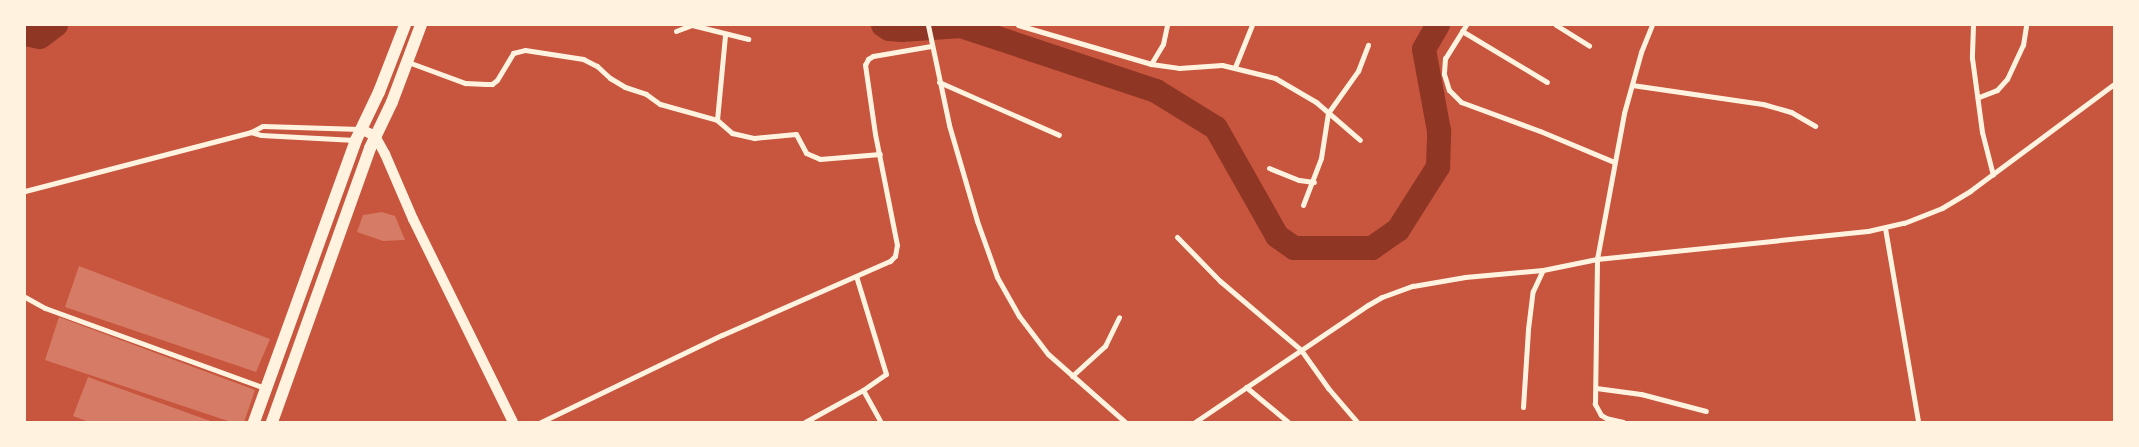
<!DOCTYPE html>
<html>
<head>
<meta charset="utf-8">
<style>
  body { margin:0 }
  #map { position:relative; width:2139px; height:447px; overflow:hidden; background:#c8553d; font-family:"Golos Text",sans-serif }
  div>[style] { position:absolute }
  .river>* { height:24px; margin:-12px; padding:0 12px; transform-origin:12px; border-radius:12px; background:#8f3625 }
  .building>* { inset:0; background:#d67c66 }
  .minor>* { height:5px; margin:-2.5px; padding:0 2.5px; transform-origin:2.5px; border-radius:2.5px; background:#fff3e0 }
  .secondary>* { height:10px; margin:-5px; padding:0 5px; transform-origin:5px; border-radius:5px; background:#fff3e0 }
  .trunk>* { height:12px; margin:-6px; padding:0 6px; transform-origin:6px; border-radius:6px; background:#fff3e0 }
  span { translate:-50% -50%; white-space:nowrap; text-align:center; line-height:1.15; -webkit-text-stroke:4.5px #fff3e0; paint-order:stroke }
  .frame { position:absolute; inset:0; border:26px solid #fff3e0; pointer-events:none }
</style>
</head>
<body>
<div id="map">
  <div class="river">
    <i style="left:883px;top:25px;width:7px;rotate:34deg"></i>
    <i style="left:889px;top:29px;width:13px;rotate:4deg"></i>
    <i style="left:902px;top:30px;width:59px;rotate:-3.9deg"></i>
    <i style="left:961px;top:26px;width:206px;rotate:18.4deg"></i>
    <i style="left:1156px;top:91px;width:70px;rotate:31.7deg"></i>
    <i style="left:1216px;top:128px;width:124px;rotate:60.5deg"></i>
    <i style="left:1277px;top:236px;width:21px;rotate:35deg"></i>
    <i style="left:1294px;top:248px;width:78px"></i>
    <i style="left:1372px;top:248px;width:32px;rotate:-35deg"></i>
    <i style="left:1398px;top:230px;width:75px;rotate:-57.6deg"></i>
    <i style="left:1438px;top:167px;width:36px;rotate:-88deg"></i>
    <i style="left:1439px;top:131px;width:83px;rotate:-100.4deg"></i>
    <i style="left:1424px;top:49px;width:28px;rotate:-60deg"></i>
    <i style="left:25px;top:34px;width:15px;rotate:11deg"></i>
    <i style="left:40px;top:37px;width:20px;rotate:-37deg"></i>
  </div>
  <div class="building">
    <i style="clip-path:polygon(382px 212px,395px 216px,405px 240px,383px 241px,357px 232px,363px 215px)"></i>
    <i style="clip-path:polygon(79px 266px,270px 339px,256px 372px,65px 307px)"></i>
    <i style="clip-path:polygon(59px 317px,255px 390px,244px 422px,231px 422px,45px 360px)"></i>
    <i style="clip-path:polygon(88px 377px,213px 422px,89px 422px,73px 416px)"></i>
  </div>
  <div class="minor">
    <i style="left:928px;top:25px;width:102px;rotate:78.1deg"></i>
    <i style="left:949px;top:125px;width:100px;rotate:73.7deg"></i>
    <i style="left:977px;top:221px;width:59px;rotate:70.3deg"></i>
    <i style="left:997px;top:277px;width:45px;rotate:60.6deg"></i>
    <i style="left:1019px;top:316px;width:48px;rotate:52.7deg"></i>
    <i style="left:1048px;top:354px;width:103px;rotate:41.4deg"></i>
    <i style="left:1018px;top:25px;width:139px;rotate:16.3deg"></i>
    <i style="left:1151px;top:64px;width:28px;rotate:8deg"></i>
    <i style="left:1179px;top:68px;width:43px;rotate:-4deg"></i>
    <i style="left:1222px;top:65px;width:55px;rotate:13.8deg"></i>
    <i style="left:1275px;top:78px;width:48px;rotate:30.3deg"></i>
    <i style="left:1316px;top:102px;width:58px;rotate:40.8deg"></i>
    <i style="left:1466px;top:25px;width:39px;rotate:122deg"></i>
    <i style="left:1445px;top:58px;width:16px;rotate:94deg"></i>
    <i style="left:1444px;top:74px;width:17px;rotate:73deg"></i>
    <i style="left:1449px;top:90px;width:17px;rotate:45deg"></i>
    <i style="left:1461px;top:102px;width:84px;rotate:20.2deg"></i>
    <i style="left:1540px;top:131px;width:80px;rotate:22.7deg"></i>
    <i style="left:1556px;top:25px;width:39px;rotate:32deg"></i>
    <i style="left:1973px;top:25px;width:33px;rotate:92deg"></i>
    <i style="left:1972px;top:58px;width:75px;rotate:82.3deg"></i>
    <i style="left:1982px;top:132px;width:44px;rotate:75.7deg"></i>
    <i style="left:676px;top:31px;width:17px;rotate:-21deg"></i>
    <i style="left:692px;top:25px;width:58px;rotate:14deg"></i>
    <i style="left:1462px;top:31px;width:99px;rotate:31deg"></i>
    <i style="left:408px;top:62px;width:61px;rotate:20.2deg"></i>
    <i style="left:465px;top:83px;width:21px;rotate:3deg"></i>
    <i style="left:486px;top:84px;width:6px"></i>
    <i style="left:492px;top:84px;width:6px;rotate:-39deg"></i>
    <i style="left:497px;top:80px;width:31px;rotate:-59deg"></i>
    <i style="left:513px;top:53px;width:12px;rotate:-14deg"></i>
    <i style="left:525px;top:50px;width:59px;rotate:8.8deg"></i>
    <i style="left:583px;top:59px;width:16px;rotate:27deg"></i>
    <i style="left:597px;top:66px;width:18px;rotate:43deg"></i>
    <i style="left:610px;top:78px;width:17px;rotate:31deg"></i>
    <i style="left:625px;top:87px;width:22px;rotate:18deg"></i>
    <i style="left:646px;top:94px;width:17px;rotate:36deg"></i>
    <i style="left:660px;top:104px;width:59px;rotate:15.7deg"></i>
    <i style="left:717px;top:120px;width:20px;rotate:41deg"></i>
    <i style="left:732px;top:133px;width:23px;rotate:13deg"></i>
    <i style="left:754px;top:138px;width:42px;rotate:-5.4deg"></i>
    <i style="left:796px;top:134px;width:21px;rotate:62deg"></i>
    <i style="left:806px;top:153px;width:15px;rotate:23deg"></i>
    <i style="left:820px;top:159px;width:60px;rotate:-4.8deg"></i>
    <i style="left:1151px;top:64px;width:23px;rotate:-59deg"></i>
    <i style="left:1163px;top:44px;width:19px;rotate:-78deg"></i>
    <i style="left:1235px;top:67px;width:45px;rotate:-68deg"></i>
    <i style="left:939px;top:82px;width:131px;rotate:23.8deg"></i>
    <i style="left:1632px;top:85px;width:132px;rotate:8.3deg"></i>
    <i style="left:1763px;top:104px;width:29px;rotate:16deg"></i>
    <i style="left:1791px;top:112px;width:28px;rotate:30deg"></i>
    <i style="left:1979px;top:97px;width:19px;rotate:-21deg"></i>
    <i style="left:1997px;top:90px;width:15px;rotate:-48deg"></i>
    <i style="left:2007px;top:79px;width:38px;rotate:-65deg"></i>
    <i style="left:2023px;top:45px;width:20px;rotate:-81deg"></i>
    <i style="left:717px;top:120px;width:85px;rotate:-84.6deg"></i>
    <i style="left:251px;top:132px;width:10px;rotate:17deg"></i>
    <i style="left:261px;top:135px;width:94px;rotate:3deg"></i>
    <i style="left:1269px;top:168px;width:32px;rotate:22deg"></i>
    <i style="left:1299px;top:180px;width:15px;rotate:8deg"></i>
    <i style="left:25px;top:191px;width:234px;rotate:-14.6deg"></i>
    <i style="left:251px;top:132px;width:13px;rotate:-27deg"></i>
    <i style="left:263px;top:126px;width:97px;rotate:1.8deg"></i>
    <i style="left:1303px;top:205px;width:50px;rotate:-69deg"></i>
    <i style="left:1321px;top:158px;width:46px;rotate:-81.2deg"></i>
    <i style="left:1328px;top:113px;width:52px;rotate:-54.5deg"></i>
    <i style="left:1358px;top:71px;width:28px;rotate:-69deg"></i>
    <i style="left:1885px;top:228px;width:197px;rotate:80.3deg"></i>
    <i style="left:1177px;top:237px;width:62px;rotate:45.7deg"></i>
    <i style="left:1220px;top:281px;width:106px;rotate:40.4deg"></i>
    <i style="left:1301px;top:350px;width:47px;rotate:54.6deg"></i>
    <i style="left:1328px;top:388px;width:45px;rotate:49.5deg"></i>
    <i style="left:25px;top:297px;width:23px;rotate:29deg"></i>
    <i style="left:45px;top:308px;width:234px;rotate:20deg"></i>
    <i style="left:1072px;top:376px;width:45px;rotate:-42.3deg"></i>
    <i style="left:1105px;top:346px;width:32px;rotate:-64deg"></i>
    <i style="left:1246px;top:387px;width:55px;rotate:39.8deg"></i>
    <i style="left:1596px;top:388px;width:45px;rotate:7.6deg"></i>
    <i style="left:1641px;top:394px;width:67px;rotate:14.7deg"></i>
    <i style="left:863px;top:390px;width:37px;rotate:61deg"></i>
    <i style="left:1523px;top:407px;width:78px;rotate:-86.3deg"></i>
    <i style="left:1528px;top:329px;width:38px;rotate:-83deg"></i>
    <i style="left:1533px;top:291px;width:23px;rotate:-65deg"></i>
    <i style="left:541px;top:422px;width:201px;rotate:-25.7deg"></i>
    <i style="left:722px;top:335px;width:184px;rotate:-23.8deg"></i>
    <i style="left:890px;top:261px;width:7px;rotate:-45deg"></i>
    <i style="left:895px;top:256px;width:11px;rotate:-80deg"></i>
    <i style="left:897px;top:245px;width:113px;rotate:-101.2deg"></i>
    <i style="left:875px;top:134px;width:70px;rotate:-98.2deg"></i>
    <i style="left:865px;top:65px;width:7px;rotate:-63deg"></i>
    <i style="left:868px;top:59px;width:6px;rotate:-31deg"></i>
    <i style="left:873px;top:56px;width:59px;rotate:-9.8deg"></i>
    <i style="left:805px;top:422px;width:66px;rotate:-28.9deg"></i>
    <i style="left:863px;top:390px;width:28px;rotate:-35deg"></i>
    <i style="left:886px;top:374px;width:102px;rotate:-107deg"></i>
    <i style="left:1195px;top:422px;width:209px;rotate:-34.1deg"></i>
    <i style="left:1368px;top:305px;width:16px;rotate:-30deg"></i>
    <i style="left:1382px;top:297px;width:33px;rotate:-20deg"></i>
    <i style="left:1413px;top:286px;width:53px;rotate:-9.8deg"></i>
    <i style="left:1465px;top:277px;width:78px;rotate:-5.1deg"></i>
    <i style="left:1543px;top:270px;width:55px;rotate:-11.5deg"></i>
    <i style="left:1597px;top:259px;width:272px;rotate:-5.9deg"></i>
    <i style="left:1868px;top:231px;width:37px;rotate:-13deg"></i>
    <i style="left:1904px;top:223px;width:41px;rotate:-21.5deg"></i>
    <i style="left:1942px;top:208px;width:33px;rotate:-31deg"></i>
    <i style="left:1970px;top:191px;width:179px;rotate:-36.6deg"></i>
    <i style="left:1623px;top:422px;width:17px;rotate:-167deg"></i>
    <i style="left:1606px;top:418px;width:6px;rotate:-149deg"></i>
    <i style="left:1601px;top:415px;width:13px;rotate:-119deg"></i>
    <i style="left:1595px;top:404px;width:145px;rotate:-89.2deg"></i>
    <i style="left:1597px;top:259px;width:148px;rotate:-79.5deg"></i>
    <i style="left:1624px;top:113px;width:63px;rotate:-74.4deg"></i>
    <i style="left:1641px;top:52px;width:29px;rotate:-68deg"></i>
  </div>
  <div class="secondary">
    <i style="left:361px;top:129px;width:16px;rotate:27deg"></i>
    <i style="left:375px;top:136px;width:21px;rotate:61deg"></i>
    <i style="left:385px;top:154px;width:71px;rotate:66.7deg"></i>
    <i style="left:413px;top:219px;width:226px;rotate:63.8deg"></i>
  </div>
  <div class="trunk">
    <i style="left:254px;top:422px;width:300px;rotate:-70.1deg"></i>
    <i style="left:356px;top:140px;width:53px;rotate:-64.4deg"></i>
    <i style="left:379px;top:92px;width:72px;rotate:-68.8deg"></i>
    <i style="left:272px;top:422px;width:291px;rotate:-70.3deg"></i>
    <i style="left:370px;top:148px;width:51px;rotate:-64.4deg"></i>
    <i style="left:392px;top:102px;width:82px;rotate:-69.4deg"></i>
  </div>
  <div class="frame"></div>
</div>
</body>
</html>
